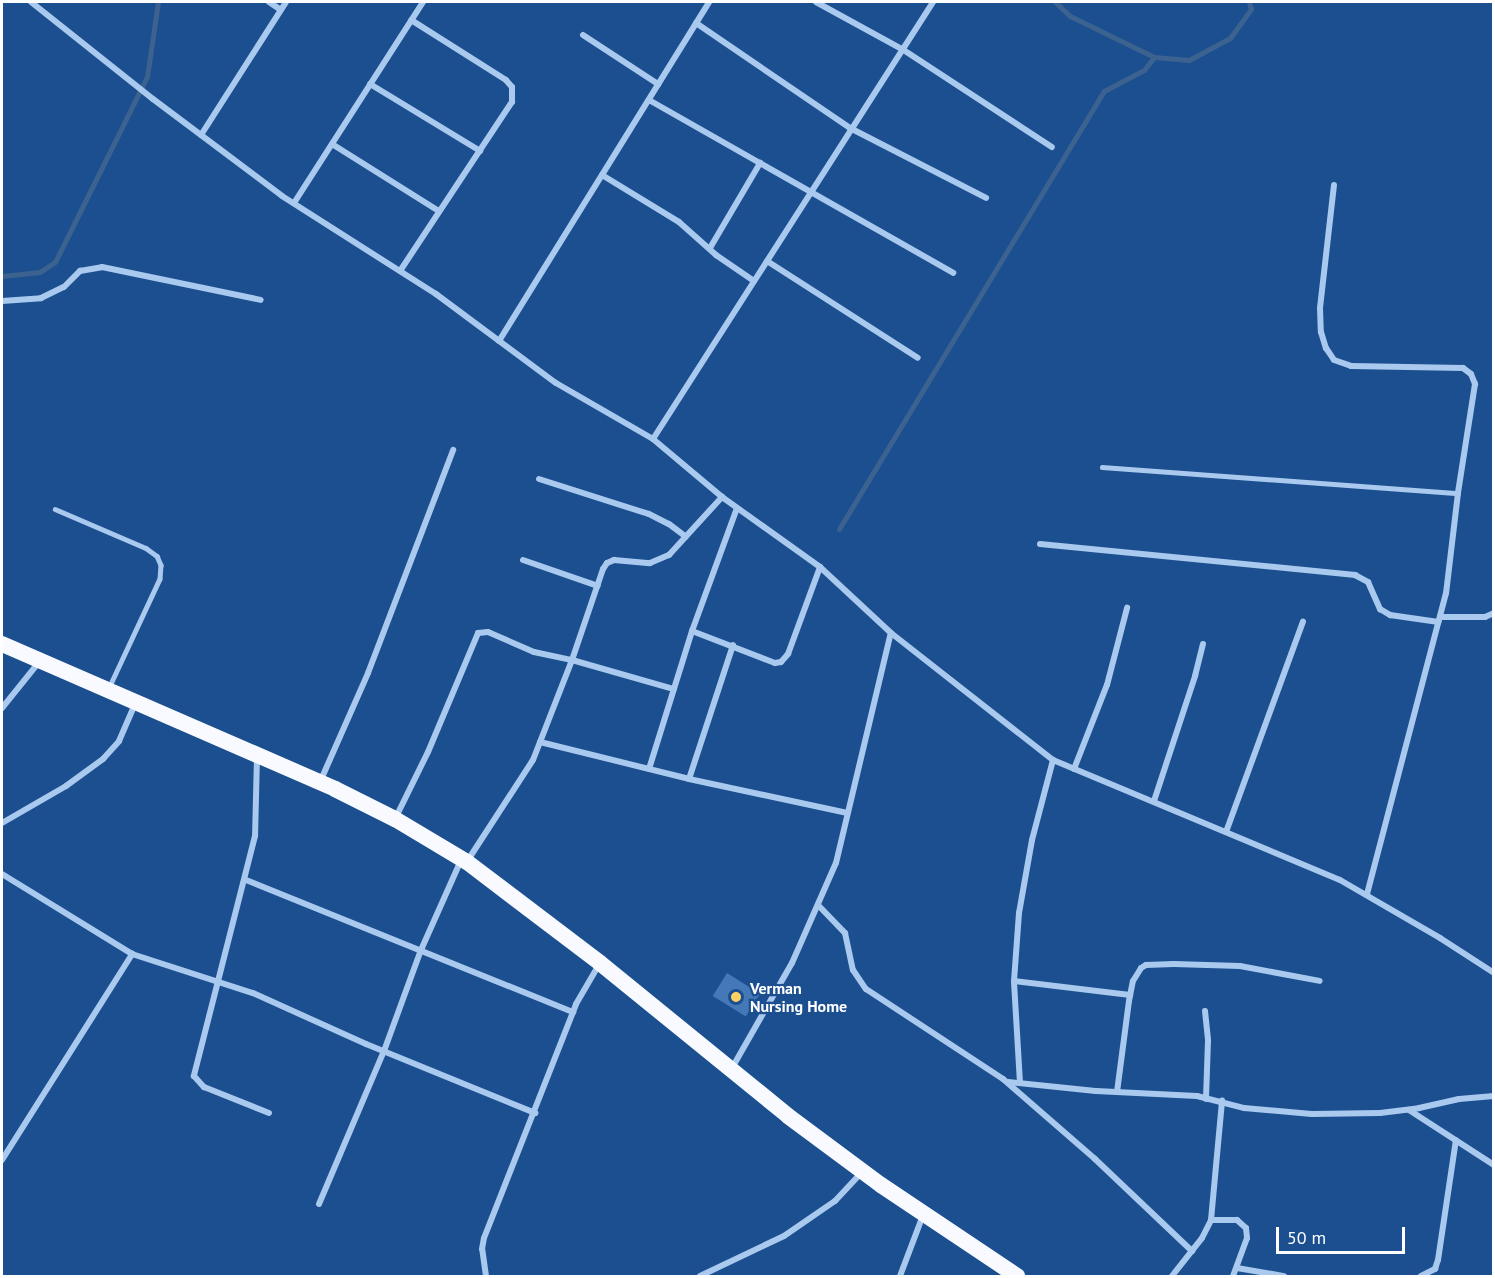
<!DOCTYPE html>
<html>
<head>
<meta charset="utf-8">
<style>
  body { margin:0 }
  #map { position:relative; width:1495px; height:1278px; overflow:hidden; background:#1b4f8f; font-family:"PT Sans",sans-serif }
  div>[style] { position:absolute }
  .stream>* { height:5px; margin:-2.5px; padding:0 2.5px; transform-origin:2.5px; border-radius:2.5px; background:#3c6290 }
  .building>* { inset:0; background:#4478b7; transform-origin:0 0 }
  .service>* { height:4.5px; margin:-2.25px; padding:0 2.25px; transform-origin:2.25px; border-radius:2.25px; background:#a9c9ee }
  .minor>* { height:6px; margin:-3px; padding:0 3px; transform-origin:3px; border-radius:3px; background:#a9c9ee }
  .trunk>* { height:16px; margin:-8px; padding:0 8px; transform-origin:8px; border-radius:8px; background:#f8faff }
  .dots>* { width:16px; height:16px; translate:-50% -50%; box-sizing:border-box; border:3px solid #1b4f8f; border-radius:50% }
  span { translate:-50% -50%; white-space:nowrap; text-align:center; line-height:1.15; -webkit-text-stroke:4.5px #1b4f8f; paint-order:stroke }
  .poi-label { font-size:16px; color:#fff; font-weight:700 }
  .left { translate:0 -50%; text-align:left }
  .frame { position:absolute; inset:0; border:3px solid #fff; pointer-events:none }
  .scale { position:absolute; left:1276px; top:1227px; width:129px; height:27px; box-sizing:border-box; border:3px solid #fff; border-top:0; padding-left:8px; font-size:18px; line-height:21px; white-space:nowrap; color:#fff; -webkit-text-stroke:4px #1b4f8f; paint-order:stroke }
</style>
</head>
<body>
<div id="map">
  <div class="stream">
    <i style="left:1055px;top:2px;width:21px;rotate:43deg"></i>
    <i style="left:1070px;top:16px;width:93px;rotate:26deg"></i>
    <i style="left:1154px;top:57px;width:35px;rotate:5deg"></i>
    <i style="left:1189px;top:60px;width:47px;rotate:-28.2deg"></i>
    <i style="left:1230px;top:38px;width:36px;rotate:-54deg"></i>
    <i style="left:1251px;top:9px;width:7px;rotate:-106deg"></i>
    <i style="left:2px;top:276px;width:38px;rotate:-6deg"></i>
    <i style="left:40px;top:272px;width:18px;rotate:-34deg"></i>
    <i style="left:55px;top:262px;width:207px;rotate:-63.6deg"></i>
    <i style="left:147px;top:77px;width:76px;rotate:-81.7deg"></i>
    <i style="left:839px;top:529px;width:512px;rotate:-58.83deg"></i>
    <i style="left:1104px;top:91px;width:45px;rotate:-27.7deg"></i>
    <i style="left:1144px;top:70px;width:16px;rotate:-52deg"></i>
  </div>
  <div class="building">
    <i style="left:727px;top:973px;width:39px;height:27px;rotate:32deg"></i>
  </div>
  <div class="service">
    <i style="left:1102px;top:467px;width:357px;rotate:4.2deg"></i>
    <i style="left:55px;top:509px;width:99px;rotate:23.2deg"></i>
    <i style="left:146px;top:548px;width:14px;rotate:36deg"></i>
    <i style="left:157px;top:556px;width:10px;rotate:66deg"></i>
    <i style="left:161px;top:565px;width:14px;rotate:94deg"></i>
    <i style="left:160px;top:579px;width:118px;rotate:115deg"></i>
  </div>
  <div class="minor">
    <i style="left:31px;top:2px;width:156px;rotate:38.5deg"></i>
    <i style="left:153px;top:99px;width:161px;rotate:36.9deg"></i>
    <i style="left:282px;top:196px;width:183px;rotate:32.5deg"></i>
    <i style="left:436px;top:294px;width:149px;rotate:36.6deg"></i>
    <i style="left:556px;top:383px;width:112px;rotate:30deg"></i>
    <i style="left:653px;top:439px;width:90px;rotate:40deg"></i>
    <i style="left:722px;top:497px;width:120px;rotate:35.5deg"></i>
    <i style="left:820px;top:567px;width:97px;rotate:42.9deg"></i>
    <i style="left:891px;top:633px;width:206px;rotate:38.1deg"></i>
    <i style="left:1053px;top:760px;width:311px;rotate:22.7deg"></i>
    <i style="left:1340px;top:880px;width:116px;rotate:30.1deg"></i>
    <i style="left:1440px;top:938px;width:64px;rotate:32.9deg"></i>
    <i style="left:269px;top:2px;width:14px;rotate:34deg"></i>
    <i style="left:816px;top:2px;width:98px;rotate:28.7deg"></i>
    <i style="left:902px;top:49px;width:179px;rotate:33.2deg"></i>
    <i style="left:696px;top:23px;width:186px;rotate:34.3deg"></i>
    <i style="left:850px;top:128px;width:153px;rotate:27.2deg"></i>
    <i style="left:583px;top:35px;width:90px;rotate:33.2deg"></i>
    <i style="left:370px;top:84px;width:129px;rotate:31.3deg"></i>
    <i style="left:649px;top:100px;width:350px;rotate:29.6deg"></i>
    <i style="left:201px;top:135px;width:158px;rotate:-57.4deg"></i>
    <i style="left:332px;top:144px;width:126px;rotate:32.1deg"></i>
    <i style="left:602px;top:175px;width:90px;rotate:31.4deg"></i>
    <i style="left:679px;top:222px;width:50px;rotate:41.7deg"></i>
    <i style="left:716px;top:255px;width:46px;rotate:34.4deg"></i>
    <i style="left:1334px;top:185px;width:124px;rotate:96.5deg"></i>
    <i style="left:1320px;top:308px;width:24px;rotate:88deg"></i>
    <i style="left:1321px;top:332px;width:17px;rotate:73deg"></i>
    <i style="left:1326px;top:348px;width:14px;rotate:56deg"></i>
    <i style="left:1334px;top:360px;width:18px;rotate:19deg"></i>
    <i style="left:1351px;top:366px;width:112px;rotate:1deg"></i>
    <i style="left:1463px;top:368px;width:10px;rotate:37deg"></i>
    <i style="left:1471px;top:374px;width:11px;rotate:68deg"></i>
    <i style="left:1475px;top:384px;width:110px;rotate:98.9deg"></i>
    <i style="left:1458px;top:493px;width:101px;rotate:96.8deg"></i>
    <i style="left:1446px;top:593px;width:312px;rotate:104.7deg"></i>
    <i style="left:294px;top:203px;width:239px;rotate:-57.3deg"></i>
    <i style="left:710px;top:248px;width:99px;rotate:-59.5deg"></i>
    <i style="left:767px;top:261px;width:179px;rotate:32.7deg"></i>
    <i style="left:400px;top:271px;width:203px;rotate:-56.5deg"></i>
    <i style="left:512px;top:102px;width:15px;rotate:-90deg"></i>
    <i style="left:512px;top:87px;width:9px;rotate:-131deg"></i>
    <i style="left:506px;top:80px;width:112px;rotate:-147.7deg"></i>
    <i style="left:2px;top:301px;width:39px;rotate:-4deg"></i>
    <i style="left:41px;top:298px;width:25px;rotate:-26deg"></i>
    <i style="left:64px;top:287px;width:23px;rotate:-45deg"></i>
    <i style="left:80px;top:271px;width:22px;rotate:-10deg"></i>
    <i style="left:102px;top:267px;width:162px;rotate:11.7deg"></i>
    <i style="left:499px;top:341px;width:399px;rotate:-58.2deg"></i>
    <i style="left:653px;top:439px;width:519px;rotate:-57.35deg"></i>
    <i style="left:539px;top:479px;width:115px;rotate:17.7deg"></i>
    <i style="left:649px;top:514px;width:22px;rotate:27deg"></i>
    <i style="left:669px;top:524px;width:21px;rotate:37deg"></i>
    <i style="left:1040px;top:544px;width:317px;rotate:5.6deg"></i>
    <i style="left:1355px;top:575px;width:15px;rotate:28deg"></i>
    <i style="left:1368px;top:582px;width:30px;rotate:66deg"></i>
    <i style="left:1380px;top:609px;width:12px;rotate:31deg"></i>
    <i style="left:1390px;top:615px;width:49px;rotate:8.3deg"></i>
    <i style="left:523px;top:560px;width:79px;rotate:19.1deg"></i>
    <i style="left:1440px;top:617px;width:45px"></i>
    <i style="left:1485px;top:617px;width:10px;rotate:-24deg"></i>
    <i style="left:692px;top:631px;width:89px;rotate:21.1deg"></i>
    <i style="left:775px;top:663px;width:6px;rotate:-9deg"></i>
    <i style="left:781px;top:662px;width:11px;rotate:-49deg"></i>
    <i style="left:788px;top:654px;width:93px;rotate:-69.8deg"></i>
    <i style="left:2px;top:708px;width:59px;rotate:-51.2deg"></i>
    <i style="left:540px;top:742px;width:154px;rotate:13.9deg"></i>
    <i style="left:689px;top:779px;width:162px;rotate:12.1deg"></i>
    <i style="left:257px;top:756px;width:80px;rotate:91.4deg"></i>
    <i style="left:255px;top:836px;width:248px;rotate:104.3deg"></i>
    <i style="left:194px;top:1076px;width:15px;rotate:48deg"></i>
    <i style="left:204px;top:1087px;width:70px;rotate:21.8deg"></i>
    <i style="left:649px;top:769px;width:145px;rotate:-72.7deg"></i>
    <i style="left:692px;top:631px;width:131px;rotate:-69.9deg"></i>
    <i style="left:1074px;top:769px;width:90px;rotate:-68.6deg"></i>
    <i style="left:1107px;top:685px;width:80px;rotate:-75.4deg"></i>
    <i style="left:689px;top:779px;width:141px;rotate:-71.8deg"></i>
    <i style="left:320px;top:782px;width:119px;rotate:-66.2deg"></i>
    <i style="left:368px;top:673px;width:239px;rotate:-69.1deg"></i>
    <i style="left:1154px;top:801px;width:132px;rotate:-71.8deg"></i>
    <i style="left:1195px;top:676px;width:33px;rotate:-76deg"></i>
    <i style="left:396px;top:817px;width:72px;rotate:-63.8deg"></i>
    <i style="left:428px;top:752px;width:129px;rotate:-67.2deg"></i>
    <i style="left:478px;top:633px;width:10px;rotate:-6deg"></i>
    <i style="left:488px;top:632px;width:50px;rotate:23.5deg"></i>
    <i style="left:534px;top:652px;width:39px;rotate:12deg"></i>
    <i style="left:572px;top:660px;width:106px;rotate:15.9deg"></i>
    <i style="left:2px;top:823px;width:74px;rotate:-30deg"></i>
    <i style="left:66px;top:786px;width:46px;rotate:-36.1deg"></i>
    <i style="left:103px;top:759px;width:24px;rotate:-48deg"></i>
    <i style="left:119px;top:741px;width:40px;rotate:-66.6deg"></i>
    <i style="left:1226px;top:832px;width:224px;rotate:-69.9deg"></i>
    <i style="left:468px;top:860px;width:119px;rotate:-57deg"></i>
    <i style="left:533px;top:760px;width:107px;rotate:-68.7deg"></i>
    <i style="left:572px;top:660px;width:96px;rotate:-71.2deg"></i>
    <i style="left:603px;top:569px;width:7px;rotate:-56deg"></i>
    <i style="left:607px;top:563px;width:8px;rotate:-23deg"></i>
    <i style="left:614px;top:560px;width:36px;rotate:5deg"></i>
    <i style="left:650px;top:563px;width:21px;rotate:-23deg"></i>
    <i style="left:669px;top:555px;width:79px;rotate:-47.6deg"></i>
    <i style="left:2px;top:874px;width:153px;rotate:31.6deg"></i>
    <i style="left:132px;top:954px;width:127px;rotate:17.9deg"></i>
    <i style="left:253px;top:993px;width:124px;rotate:24.3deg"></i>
    <i style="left:366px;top:1044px;width:183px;rotate:22.2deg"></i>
    <i style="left:246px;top:880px;width:353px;rotate:22deg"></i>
    <i style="left:818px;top:905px;width:39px;rotate:46deg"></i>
    <i style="left:845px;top:933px;width:38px;rotate:78deg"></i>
    <i style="left:853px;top:970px;width:23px;rotate:56deg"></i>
    <i style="left:866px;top:989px;width:164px;rotate:33.3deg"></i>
    <i style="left:1003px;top:1079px;width:122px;rotate:41deg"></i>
    <i style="left:1095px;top:1159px;width:134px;rotate:43.5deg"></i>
    <i style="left:1014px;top:981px;width:117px;rotate:6.9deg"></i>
    <i style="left:1205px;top:1011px;width:30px;rotate:84deg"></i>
    <i style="left:1208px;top:1041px;width:58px;rotate:92deg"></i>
    <i style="left:732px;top:1068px;width:121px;rotate:-60.3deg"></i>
    <i style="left:792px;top:963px;width:109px;rotate:-66.3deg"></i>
    <i style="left:836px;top:863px;width:236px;rotate:-76.6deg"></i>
    <i style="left:1008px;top:1082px;width:88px;rotate:5.8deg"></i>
    <i style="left:1096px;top:1091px;width:101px;rotate:2.8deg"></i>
    <i style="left:1197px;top:1096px;width:49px;rotate:14.3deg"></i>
    <i style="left:1244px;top:1108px;width:68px;rotate:5deg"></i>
    <i style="left:1312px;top:1114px;width:68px;rotate:-0.8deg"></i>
    <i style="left:1380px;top:1113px;width:39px;rotate:-7deg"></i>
    <i style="left:1419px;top:1108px;width:41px;rotate:-12.7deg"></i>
    <i style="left:1459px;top:1099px;width:35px;rotate:-5deg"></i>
    <i style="left:1020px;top:1083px;width:102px;rotate:-93.4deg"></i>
    <i style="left:1014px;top:981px;width:68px;rotate:-85.8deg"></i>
    <i style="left:1019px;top:913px;width:74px;rotate:-79.9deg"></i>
    <i style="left:1032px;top:840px;width:83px;rotate:-75.3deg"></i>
    <i style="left:1117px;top:1092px;width:92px;rotate:-82.5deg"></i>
    <i style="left:1129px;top:1001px;width:20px;rotate:-79deg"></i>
    <i style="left:1133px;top:981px;width:15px;rotate:-58deg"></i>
    <i style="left:1141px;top:968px;width:6px;rotate:-31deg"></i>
    <i style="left:1146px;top:965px;width:28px;rotate:-2deg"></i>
    <i style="left:1174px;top:964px;width:66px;rotate:1.7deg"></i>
    <i style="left:1240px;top:966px;width:81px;rotate:10.6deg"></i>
    <i style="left:1409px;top:1110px;width:101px;rotate:32.9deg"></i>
    <i style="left:2px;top:1160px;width:244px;rotate:-57.7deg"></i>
    <i style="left:319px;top:1204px;width:166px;rotate:-67deg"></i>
    <i style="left:384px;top:1051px;width:108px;rotate:-69.9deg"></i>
    <i style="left:421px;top:950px;width:98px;rotate:-66deg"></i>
    <i style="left:1211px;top:1220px;width:26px"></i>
    <i style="left:1237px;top:1220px;width:12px;rotate:42deg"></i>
    <i style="left:1246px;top:1228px;width:10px;rotate:84deg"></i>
    <i style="left:1247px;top:1238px;width:40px;rotate:110.2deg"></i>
    <i style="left:1237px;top:1268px;width:48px;rotate:9.7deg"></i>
    <i style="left:486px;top:1276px;width:27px;rotate:-98deg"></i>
    <i style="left:482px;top:1249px;width:11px;rotate:-80deg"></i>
    <i style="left:484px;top:1238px;width:251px;rotate:-68.5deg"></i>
    <i style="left:576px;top:1004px;width:48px;rotate:-59.7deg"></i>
    <i style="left:700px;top:1276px;width:93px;rotate:-25.5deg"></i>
    <i style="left:784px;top:1236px;width:62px;rotate:-34.5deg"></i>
    <i style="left:835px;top:1201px;width:40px;rotate:-47deg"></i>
    <i style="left:900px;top:1276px;width:65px;rotate:-69.3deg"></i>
    <i style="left:1172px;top:1276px;width:48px;rotate:-51.7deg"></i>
    <i style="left:1202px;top:1238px;width:20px;rotate:-63deg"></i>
    <i style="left:1211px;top:1220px;width:120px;rotate:-84.7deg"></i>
    <i style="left:1421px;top:1276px;width:16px;rotate:-27deg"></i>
    <i style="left:1435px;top:1269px;width:9px;rotate:-72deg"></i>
    <i style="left:1438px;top:1260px;width:121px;rotate:-81.5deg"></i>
  </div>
  <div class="trunk">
    <i style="left:2px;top:644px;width:363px;rotate:23.5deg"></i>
    <i style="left:335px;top:789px;width:67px;rotate:26.6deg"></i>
    <i style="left:395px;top:819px;width:84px;rotate:30.8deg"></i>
    <i style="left:467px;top:862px;width:167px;rotate:37.2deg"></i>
    <i style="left:600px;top:963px;width:242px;rotate:39.1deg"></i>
    <i style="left:788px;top:1116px;width:116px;rotate:36.6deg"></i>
    <i style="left:881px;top:1185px;width:164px;rotate:33.8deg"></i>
  </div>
  <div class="dots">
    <i style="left:736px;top:997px;background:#ffd166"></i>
  </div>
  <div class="poi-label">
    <span class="left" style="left:750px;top:997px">Verman<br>Nursing Home</span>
  </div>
  <div class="frame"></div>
  <div class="scale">50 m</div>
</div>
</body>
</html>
